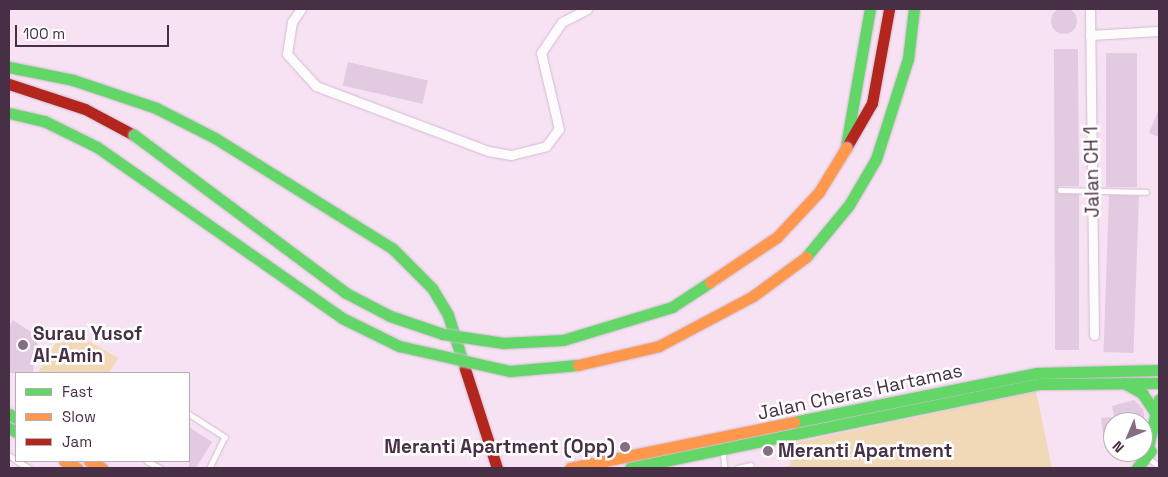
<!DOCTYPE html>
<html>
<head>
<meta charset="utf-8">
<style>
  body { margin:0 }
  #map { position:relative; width:1168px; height:477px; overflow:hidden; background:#f7e2f4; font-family:"Space Grotesk",sans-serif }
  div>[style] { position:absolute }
  .green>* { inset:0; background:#f1d8b7 }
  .building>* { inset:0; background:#e2cae0; transform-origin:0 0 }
  .round { border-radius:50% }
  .roads { filter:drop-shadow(0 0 1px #d0bcce) drop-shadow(0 0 1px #d0bcce) }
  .lane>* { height:4.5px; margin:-2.25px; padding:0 2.25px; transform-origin:2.25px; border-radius:2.25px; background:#fefbfd }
  .street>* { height:9px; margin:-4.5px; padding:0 4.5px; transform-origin:4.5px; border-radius:4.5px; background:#fefbfd }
  .fast>* { height:11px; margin:-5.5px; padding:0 5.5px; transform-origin:5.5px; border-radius:5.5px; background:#63d668 }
  .slow>* { height:11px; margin:-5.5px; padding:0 5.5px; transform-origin:5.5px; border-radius:5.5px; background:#ff974d }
  .jam>* { height:11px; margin:-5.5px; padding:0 5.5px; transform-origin:5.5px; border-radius:5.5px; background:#b3261e }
  .bridges { filter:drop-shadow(0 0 1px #d0bcce) drop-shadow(0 0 1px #d0bcce) }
  .fast-bridge>* { height:11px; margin:-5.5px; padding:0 5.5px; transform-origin:5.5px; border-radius:5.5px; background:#63d668 }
  .slow-bridge>* { height:11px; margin:-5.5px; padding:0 5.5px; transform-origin:5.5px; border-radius:5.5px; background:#ff974d }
  .dots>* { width:14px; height:14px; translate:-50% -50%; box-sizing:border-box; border:2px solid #fff; border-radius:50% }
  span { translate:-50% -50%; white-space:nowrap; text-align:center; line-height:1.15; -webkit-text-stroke:5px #fff; paint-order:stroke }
  .street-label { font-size:19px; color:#472f45 }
  .poi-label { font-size:19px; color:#472f45; font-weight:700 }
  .left { translate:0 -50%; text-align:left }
  .right { translate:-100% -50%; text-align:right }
  .frame { position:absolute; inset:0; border:10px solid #472f45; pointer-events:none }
  .legend { position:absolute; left:15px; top:372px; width:175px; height:90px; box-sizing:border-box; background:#fff; border:1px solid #b5acb5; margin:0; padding:6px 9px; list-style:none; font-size:15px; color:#472f45 }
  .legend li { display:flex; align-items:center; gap:10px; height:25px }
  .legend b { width:25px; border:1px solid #b5acb5 }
  .north { position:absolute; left:1103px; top:412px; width:50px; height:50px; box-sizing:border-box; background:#fff; border:1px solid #b5acb5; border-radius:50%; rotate:225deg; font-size:14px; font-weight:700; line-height:20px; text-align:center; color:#472f45 }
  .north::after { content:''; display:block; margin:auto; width:18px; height:22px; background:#856e82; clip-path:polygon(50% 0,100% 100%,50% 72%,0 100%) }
  .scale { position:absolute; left:15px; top:25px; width:154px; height:22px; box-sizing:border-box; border:2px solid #472f45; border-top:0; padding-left:6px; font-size:15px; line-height:18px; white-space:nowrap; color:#472f45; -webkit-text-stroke:4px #fff; paint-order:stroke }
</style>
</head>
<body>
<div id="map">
  <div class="green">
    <i style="clip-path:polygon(65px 327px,118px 358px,109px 373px,38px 373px)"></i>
    <i style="clip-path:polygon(1036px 392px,1052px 468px,780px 468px,791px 465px,785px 445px)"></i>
  </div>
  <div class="building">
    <i class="round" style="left:1051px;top:8px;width:26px;height:26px"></i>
    <i style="clip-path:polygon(1054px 49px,1078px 49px,1079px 186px,1060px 186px,1056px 190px,1079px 194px,1079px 350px,1055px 350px)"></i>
    <i style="left:1106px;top:53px;width:31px;height:134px"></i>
    <i style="left:348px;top:62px;width:82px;height:24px;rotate:13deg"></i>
    <i style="clip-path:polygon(1159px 109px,1159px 137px,1149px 133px)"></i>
    <i style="left:1109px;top:195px;width:30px;height:157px;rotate:2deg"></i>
    <i style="clip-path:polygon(13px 320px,34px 334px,41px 355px,34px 358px,33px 373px,9px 373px,9px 326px)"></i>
    <i style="clip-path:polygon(1134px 400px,1143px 409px,1145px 420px,1115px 422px,1112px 406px)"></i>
    <i style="clip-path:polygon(1113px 417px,1113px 433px,1103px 434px,1101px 418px)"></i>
    <i style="clip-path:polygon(189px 427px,212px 442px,196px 468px,189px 468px)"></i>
  </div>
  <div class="roads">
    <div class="lane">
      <i style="left:1060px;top:190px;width:86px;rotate:1.3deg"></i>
      <i style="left:189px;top:414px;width:43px;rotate:32.6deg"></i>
      <i style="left:225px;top:437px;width:34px;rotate:116deg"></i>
      <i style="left:723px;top:452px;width:16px;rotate:83deg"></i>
      <i style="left:9px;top:455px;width:9px;rotate:36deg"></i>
      <i style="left:1147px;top:457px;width:15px;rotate:37deg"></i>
      <i style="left:17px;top:461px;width:14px;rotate:30deg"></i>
      <i style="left:147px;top:461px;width:15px;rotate:28deg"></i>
      <i style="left:737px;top:468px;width:14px;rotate:-12deg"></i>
    </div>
    <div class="street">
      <i style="left:301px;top:9px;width:16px;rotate:125deg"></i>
      <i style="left:292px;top:22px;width:32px;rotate:99deg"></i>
      <i style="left:287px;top:54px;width:43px;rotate:47.8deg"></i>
      <i style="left:316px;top:86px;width:184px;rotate:20.7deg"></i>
      <i style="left:488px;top:151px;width:23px;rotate:10deg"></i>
      <i style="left:511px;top:155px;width:36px;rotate:-14deg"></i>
      <i style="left:546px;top:146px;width:21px;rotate:-53deg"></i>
      <i style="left:559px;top:129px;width:78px;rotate:-103.3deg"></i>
      <i style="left:541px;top:53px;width:37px;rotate:-56deg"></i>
      <i style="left:562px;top:22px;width:28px;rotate:-27deg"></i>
      <i style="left:1090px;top:9px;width:326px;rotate:89.3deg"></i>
      <i style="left:1090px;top:35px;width:69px;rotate:-3.3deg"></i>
    </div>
    <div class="fast">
      <i style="left:9px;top:67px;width:65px;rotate:11.5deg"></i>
      <i style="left:73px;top:80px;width:88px;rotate:18.6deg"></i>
      <i style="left:156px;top:108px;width:66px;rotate:27deg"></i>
      <i style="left:215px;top:138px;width:208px;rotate:31.9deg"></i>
      <i style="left:392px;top:248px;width:57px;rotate:45deg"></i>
      <i style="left:432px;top:288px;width:31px;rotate:59deg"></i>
      <i style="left:448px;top:315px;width:57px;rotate:72.5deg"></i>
      <i style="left:846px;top:146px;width:139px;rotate:-80.1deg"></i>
      <i style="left:1124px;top:383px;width:21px;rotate:29deg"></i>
      <i style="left:1142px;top:393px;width:27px;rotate:56deg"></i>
      <i style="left:9px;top:414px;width:8px;rotate:30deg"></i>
      <i style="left:794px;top:422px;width:247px;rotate:-11.4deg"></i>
      <i style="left:1036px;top:373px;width:123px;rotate:-1.4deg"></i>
      <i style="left:9px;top:428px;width:8px;rotate:30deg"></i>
      <i style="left:1146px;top:456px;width:58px;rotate:-77.2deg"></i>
      <i style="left:630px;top:468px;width:418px;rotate:-11.6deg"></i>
      <i style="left:1039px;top:384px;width:120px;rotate:-0.5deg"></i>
      <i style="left:1137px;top:468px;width:22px;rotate:-51deg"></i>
    </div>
    <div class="slow">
      <i style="left:64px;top:461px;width:15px;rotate:28deg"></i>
      <i style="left:89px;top:461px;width:15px;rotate:28deg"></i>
      <i style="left:570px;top:468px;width:229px;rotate:-11.6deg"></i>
    </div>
    <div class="jam">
      <i style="left:9px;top:84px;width:80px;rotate:18.2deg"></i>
      <i style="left:85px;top:109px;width:55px;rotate:28deg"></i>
      <i style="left:846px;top:148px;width:52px;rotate:-60deg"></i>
      <i style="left:872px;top:103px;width:96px;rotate:-79.7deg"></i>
      <i style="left:465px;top:369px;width:104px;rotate:72.1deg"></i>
    </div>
  </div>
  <div class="bridges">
    <div class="fast-bridge">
      <i style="left:9px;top:113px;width:36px;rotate:13deg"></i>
      <i style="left:44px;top:121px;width:59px;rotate:26.1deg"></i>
      <i style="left:97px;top:147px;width:299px;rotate:34.9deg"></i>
      <i style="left:342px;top:318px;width:64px;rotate:26.2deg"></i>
      <i style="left:399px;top:346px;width:114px;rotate:12.7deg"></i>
      <i style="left:510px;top:371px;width:68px;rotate:-5deg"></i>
      <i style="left:134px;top:135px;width:264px;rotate:36.7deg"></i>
      <i style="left:346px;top:293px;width:50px;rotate:27.6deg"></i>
      <i style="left:390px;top:316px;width:56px;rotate:18.8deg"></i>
      <i style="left:443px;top:334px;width:61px;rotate:8.5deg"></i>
      <i style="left:503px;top:343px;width:60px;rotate:-2.9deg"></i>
      <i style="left:563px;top:340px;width:114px;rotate:-16.8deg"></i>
      <i style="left:672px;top:307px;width:45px;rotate:-33.3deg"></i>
      <i style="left:806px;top:257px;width:67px;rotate:-50.4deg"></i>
      <i style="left:849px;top:205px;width:53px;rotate:-59.6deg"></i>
      <i style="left:876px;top:159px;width:105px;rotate:-72.3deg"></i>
      <i style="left:908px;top:59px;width:50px;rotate:-83.2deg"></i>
    </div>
    <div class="slow-bridge">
      <i style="left:710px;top:282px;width:81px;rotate:-33.9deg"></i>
      <i style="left:777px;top:237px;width:62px;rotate:-47deg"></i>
      <i style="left:819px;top:192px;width:52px;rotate:-58.5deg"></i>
      <i style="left:578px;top:365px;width:83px;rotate:-13.2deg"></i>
      <i style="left:659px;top:346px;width:106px;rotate:-28deg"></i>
      <i style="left:753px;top:296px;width:66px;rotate:-36.3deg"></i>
    </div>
  </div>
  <div class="dots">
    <i style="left:23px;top:345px;background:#856e82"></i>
    <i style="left:625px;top:447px;background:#856e82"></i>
    <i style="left:768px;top:451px;background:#856e82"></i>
  </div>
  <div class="street-label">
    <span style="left:1092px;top:172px;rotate:-91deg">Jalan CH 1</span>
    <span style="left:860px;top:392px;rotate:-12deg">Jalan Cheras Hartamas</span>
  </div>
  <div class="poi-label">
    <span class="left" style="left:33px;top:345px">Surau Yusof<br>Al-Amin</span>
    <span class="right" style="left:615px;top:447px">Meranti Apartment (Opp)</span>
    <span class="left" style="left:778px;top:451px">Meranti Apartment</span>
  </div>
  <div class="frame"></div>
  <ul class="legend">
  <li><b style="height:6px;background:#63d668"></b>Fast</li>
  <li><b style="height:6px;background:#ff974d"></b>Slow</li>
  <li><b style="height:6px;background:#b3261e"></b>Jam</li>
  </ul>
  <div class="north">N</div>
  <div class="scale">100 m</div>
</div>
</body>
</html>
